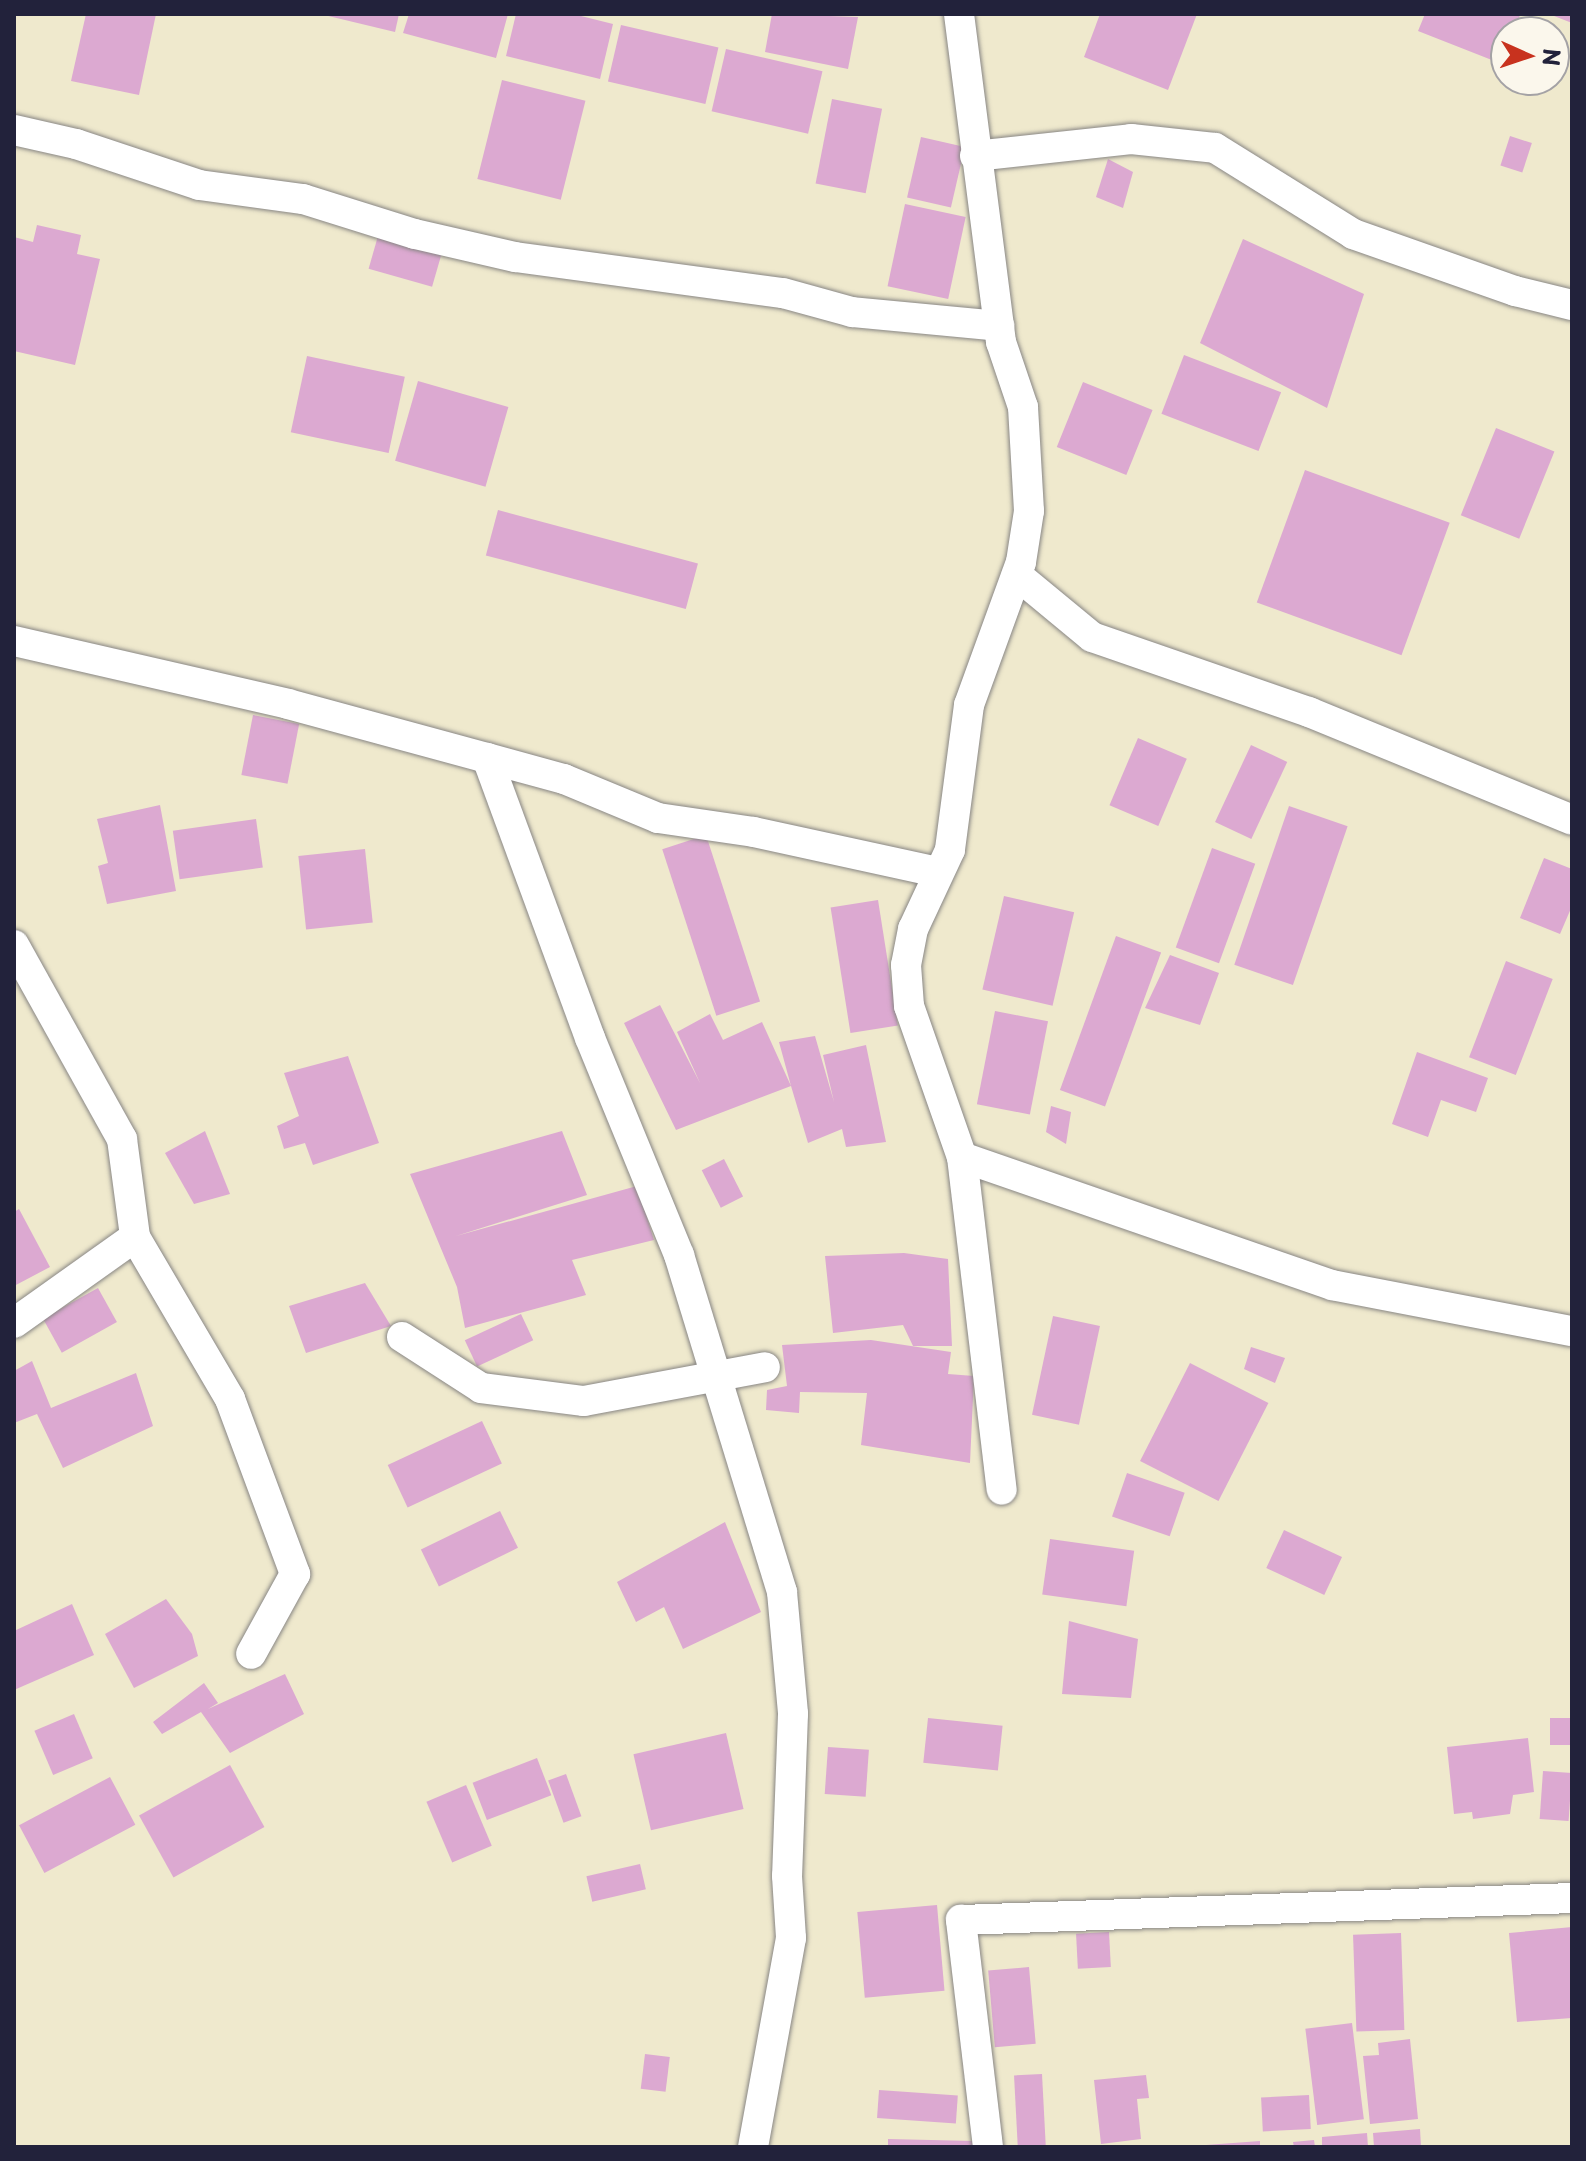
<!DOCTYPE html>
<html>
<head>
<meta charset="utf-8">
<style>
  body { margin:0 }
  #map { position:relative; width:1586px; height:2161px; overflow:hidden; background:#efe9cd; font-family:"Playpen Sans",sans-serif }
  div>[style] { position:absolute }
  .building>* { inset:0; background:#dca9d1; transform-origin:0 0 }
  .roads { filter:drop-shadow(0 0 2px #888684) drop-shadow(0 0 2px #888684) }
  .street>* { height:30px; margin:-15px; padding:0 15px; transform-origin:15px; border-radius:15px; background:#fff }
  span { translate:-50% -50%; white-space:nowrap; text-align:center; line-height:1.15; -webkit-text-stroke:6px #fbf7ec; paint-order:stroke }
  .frame { position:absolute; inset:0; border:16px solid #22223b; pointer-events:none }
  .north { position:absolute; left:1490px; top:16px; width:80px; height:80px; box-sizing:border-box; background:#fbf7ec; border:2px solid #a4a2a5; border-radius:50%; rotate:93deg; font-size:22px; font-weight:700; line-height:32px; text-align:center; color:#22223b }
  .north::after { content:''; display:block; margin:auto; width:28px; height:36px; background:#c8321e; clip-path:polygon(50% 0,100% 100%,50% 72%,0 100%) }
</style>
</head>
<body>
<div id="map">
  <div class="building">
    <i style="clip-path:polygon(86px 14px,156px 14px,139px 95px,71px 81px)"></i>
    <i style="clip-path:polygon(320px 14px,399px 14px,395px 32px)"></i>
    <i style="clip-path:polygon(409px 14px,508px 14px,496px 58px,403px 33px)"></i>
    <i style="clip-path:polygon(516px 14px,573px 14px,613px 24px,600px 79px,506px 56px)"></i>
    <i style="clip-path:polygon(772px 14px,858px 17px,848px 69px,765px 52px)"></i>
    <i style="clip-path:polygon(1100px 14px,1197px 14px,1168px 90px,1084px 57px)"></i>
    <i style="clip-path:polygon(1425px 14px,1517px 14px,1520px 15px,1514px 32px,1506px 32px,1502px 64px,1418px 31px)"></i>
    <i style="clip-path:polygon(1549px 14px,1572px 14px,1572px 23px)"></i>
    <i style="left:621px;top:25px;width:100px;height:58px;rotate:13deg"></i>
    <i style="left:726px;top:49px;width:99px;height:64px;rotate:13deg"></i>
    <i style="left:502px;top:80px;width:86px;height:102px;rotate:14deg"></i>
    <i style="left:832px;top:99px;width:51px;height:86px;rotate:11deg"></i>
    <i style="left:1510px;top:136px;width:23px;height:31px;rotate:18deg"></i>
    <i style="left:921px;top:137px;width:45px;height:62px;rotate:13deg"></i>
    <i style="clip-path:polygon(1108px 159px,1133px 172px,1123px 208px,1096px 197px)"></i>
    <i style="left:905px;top:204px;width:62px;height:84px;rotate:12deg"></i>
    <i style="clip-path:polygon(37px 225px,81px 235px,77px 254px,100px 259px,75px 365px,14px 351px,14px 237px,33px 242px)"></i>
    <i style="left:378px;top:236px;width:66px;height:34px;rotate:16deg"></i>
    <i style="clip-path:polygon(1243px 239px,1364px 294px,1327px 408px,1200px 343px)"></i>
    <i style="left:1184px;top:355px;width:104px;height:63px;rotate:21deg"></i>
    <i style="left:307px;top:356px;width:100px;height:78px;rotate:12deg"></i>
    <i style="left:418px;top:381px;width:94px;height:83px;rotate:16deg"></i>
    <i style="left:1083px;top:382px;width:75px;height:70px;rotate:22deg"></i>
    <i style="left:1496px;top:428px;width:63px;height:94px;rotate:22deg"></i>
    <i style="left:1305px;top:470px;width:154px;height:141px;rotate:20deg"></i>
    <i style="left:498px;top:510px;width:207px;height:47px;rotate:15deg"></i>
    <i style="left:253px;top:715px;width:47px;height:61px;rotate:11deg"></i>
    <i style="left:1138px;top:738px;width:53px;height:73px;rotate:23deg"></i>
    <i style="left:1251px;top:745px;width:40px;height:85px;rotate:25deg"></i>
    <i style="clip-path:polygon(160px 805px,176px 891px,107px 904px,98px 866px,108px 863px,97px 819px)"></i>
    <i style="left:1289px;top:806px;width:62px;height:168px;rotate:19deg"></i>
    <i style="left:256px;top:819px;width:49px;height:84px;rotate:82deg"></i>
    <i style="left:706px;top:835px;width:175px;height:46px;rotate:72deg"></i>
    <i style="left:1212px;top:848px;width:46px;height:106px;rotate:20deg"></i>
    <i style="left:365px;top:849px;width:74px;height:67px;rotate:84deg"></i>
    <i style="clip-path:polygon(1544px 858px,1572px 869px,1572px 906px,1560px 934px,1520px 918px)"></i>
    <i style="left:1004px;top:896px;width:72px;height:96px;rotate:13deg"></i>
    <i style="left:878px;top:900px;width:127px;height:48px;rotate:81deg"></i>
    <i style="left:1116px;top:936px;width:48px;height:164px;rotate:20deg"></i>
    <i style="clip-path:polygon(1170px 955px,1219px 973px,1200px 1025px,1145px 1008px)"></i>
    <i style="left:1506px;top:961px;width:50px;height:103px;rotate:21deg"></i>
    <i style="clip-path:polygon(660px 1005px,700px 1083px,677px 1032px,710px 1014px,723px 1040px,762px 1022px,791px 1086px,779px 1042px,815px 1036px,834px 1102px,823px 1055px,866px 1045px,886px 1142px,846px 1147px,842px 1129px,808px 1143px,791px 1086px,676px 1130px,624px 1023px)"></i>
    <i style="left:995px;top:1011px;width:54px;height:95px;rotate:11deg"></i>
    <i style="clip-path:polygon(1417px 1052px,1488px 1078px,1476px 1112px,1441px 1100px,1428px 1137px,1392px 1124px)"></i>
    <i style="clip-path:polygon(348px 1056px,379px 1143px,313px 1165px,305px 1143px,284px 1149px,277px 1126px,299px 1116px,284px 1073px)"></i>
    <i style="clip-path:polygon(1051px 1106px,1071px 1112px,1066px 1144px,1046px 1132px)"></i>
    <i style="clip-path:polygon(205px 1131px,230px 1194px,194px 1204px,165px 1153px)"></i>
    <i style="clip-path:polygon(562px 1131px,587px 1195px,456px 1236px,637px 1186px,654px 1240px,572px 1260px,586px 1295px,465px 1328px,457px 1287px,410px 1174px)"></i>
    <i style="left:724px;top:1159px;width:42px;height:25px;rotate:63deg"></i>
    <i style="clip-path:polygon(19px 1209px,50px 1267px,14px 1286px,14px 1212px)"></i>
    <i style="clip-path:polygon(904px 1253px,948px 1259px,952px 1346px,913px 1346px,903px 1325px,833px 1333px,825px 1256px)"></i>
    <i style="clip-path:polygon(365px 1283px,391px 1326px,306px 1353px,289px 1306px)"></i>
    <i style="left:98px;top:1288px;width:39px;height:63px;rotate:61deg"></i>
    <i style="left:521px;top:1314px;width:29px;height:62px;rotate:65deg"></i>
    <i style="left:1053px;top:1316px;width:48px;height:101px;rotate:12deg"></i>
    <i style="clip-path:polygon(871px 1340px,951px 1352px,948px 1374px,974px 1376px,970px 1463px,861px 1445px,867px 1393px,800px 1392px,799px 1413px,766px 1410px,767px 1390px,787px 1386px,782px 1345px)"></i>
    <i style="clip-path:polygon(1251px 1347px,1285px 1358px,1275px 1383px,1244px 1369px)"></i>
    <i style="clip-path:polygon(32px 1361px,51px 1408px,136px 1373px,153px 1426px,63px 1468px,37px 1414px,14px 1423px,14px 1371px)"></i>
    <i style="left:1190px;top:1363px;width:88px;height:110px;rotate:27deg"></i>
    <i style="left:482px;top:1421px;width:47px;height:104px;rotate:65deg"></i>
    <i style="left:1127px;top:1473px;width:61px;height:46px;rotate:19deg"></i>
    <i style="left:500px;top:1511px;width:41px;height:88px;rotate:64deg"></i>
    <i style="clip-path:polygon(725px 1522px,761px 1612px,683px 1649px,664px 1607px,636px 1622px,617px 1582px)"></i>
    <i style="left:1284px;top:1530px;width:64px;height:42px;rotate:25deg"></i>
    <i style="left:1050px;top:1539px;width:85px;height:56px;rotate:8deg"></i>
    <i style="clip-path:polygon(166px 1599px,192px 1634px,198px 1656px,134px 1688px,105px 1634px)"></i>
    <i style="clip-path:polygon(72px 1604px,94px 1655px,14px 1690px,14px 1631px)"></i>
    <i style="clip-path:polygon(1069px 1621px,1138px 1639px,1131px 1698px,1062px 1694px)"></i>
    <i style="clip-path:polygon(285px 1674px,304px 1714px,230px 1753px,201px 1712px,162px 1734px,153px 1722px,204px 1683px,218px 1703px,208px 1709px)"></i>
    <i style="left:74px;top:1714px;width:48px;height:43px;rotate:67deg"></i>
    <i style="left:928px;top:1718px;width:75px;height:45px;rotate:6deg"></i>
    <i style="left:1572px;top:1718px;width:27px;height:22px;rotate:90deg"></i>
    <i style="left:726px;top:1733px;width:78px;height:95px;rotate:77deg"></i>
    <i style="clip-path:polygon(1528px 1738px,1534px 1792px,1513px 1795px,1510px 1814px,1473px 1819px,1472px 1812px,1454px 1814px,1447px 1747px)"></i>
    <i style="left:828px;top:1747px;width:41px;height:47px;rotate:4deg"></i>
    <i style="left:537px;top:1758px;width:40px;height:69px;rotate:69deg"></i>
    <i style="left:230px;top:1765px;width:71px;height:104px;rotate:61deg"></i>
    <i style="left:1543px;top:1771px;width:29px;height:48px;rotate:4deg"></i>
    <i style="left:566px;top:1774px;width:45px;height:19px;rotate:70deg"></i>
    <i style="left:110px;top:1777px;width:54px;height:103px;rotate:62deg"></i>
    <i style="left:466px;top:1785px;width:66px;height:43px;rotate:67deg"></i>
    <i style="left:640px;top:1864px;width:26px;height:55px;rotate:77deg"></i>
    <i style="left:937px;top:1905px;width:86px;height:80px;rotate:85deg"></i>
    <i style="clip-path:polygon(1572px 1927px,1572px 2018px,1517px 2022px,1509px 1933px)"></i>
    <i style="left:1109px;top:1932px;width:35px;height:33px;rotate:87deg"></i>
    <i style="left:1401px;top:1933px;width:97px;height:48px;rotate:88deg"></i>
    <i style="left:1029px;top:1967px;width:77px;height:41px;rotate:85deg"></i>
    <i style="left:1352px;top:2023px;width:97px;height:47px;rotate:83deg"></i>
    <i style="clip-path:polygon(1410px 2039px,1418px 2119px,1370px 2124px,1363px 2056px,1379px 2055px,1378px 2043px)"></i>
    <i style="left:645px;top:2054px;width:25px;height:35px;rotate:7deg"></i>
    <i style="left:1042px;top:2074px;width:73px;height:28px;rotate:87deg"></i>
    <i style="clip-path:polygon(1146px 2075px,1149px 2098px,1137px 2099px,1141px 2139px,1101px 2144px,1094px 2080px)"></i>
    <i style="left:879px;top:2090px;width:79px;height:28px;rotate:4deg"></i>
    <i style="left:1309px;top:2095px;width:34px;height:48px;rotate:87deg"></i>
    <i style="clip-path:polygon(1420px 2129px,1421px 2147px,1374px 2147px,1373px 2133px)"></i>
    <i style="clip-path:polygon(1367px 2133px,1368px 2147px,1322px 2147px,1322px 2137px)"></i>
    <i style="clip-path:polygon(888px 2139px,974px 2141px,974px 2147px,888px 2147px)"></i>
    <i style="clip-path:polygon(1314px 2140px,1315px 2147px,1294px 2147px,1293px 2142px)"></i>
    <i style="clip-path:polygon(1260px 2141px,1260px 2147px,1206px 2147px,1206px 2145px)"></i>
  </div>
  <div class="roads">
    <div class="street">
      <i style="left:959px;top:14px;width:331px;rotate:82.7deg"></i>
      <i style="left:1001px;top:342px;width:69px;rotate:71.3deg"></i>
      <i style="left:1023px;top:407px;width:104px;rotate:86.7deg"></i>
      <i style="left:1029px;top:511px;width:52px;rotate:98.9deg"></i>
      <i style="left:1021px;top:562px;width:152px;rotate:110deg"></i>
      <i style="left:969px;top:705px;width:146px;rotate:97.5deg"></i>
      <i style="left:950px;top:850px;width:87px;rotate:115.1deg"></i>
      <i style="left:913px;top:929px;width:37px;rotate:101deg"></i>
      <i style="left:906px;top:965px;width:41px;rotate:85.8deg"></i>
      <i style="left:909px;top:1006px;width:160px;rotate:70.7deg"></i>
      <i style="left:962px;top:1157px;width:335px;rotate:83.2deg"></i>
      <i style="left:14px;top:130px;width:64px;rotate:12.7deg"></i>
      <i style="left:76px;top:144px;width:130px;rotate:18.4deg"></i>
      <i style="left:199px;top:185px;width:105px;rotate:7.7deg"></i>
      <i style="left:303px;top:199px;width:117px;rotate:17.4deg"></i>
      <i style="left:415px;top:234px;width:103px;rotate:13deg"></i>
      <i style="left:515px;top:257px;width:270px;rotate:7.7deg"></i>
      <i style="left:783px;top:293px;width:72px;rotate:15.4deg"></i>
      <i style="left:852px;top:312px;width:148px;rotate:5.4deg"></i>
      <i style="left:975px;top:156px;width:157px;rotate:-6.2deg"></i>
      <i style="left:1131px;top:139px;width:84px;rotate:6.1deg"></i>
      <i style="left:1215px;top:148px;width:163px;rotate:31.9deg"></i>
      <i style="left:1353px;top:234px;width:172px;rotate:19.4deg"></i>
      <i style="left:1515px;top:291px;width:59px;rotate:13.8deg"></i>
      <i style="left:1017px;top:575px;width:97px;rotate:39.6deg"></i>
      <i style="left:1092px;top:637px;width:230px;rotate:19.1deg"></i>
      <i style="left:1309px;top:712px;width:284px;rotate:22.3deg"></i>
      <i style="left:14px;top:641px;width:281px;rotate:12.9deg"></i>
      <i style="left:288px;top:704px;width:206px;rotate:15.2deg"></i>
      <i style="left:487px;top:758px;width:80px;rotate:15.3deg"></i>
      <i style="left:564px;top:779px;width:102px;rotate:22.5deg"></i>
      <i style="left:658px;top:818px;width:97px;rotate:8.3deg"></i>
      <i style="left:754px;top:832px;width:188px;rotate:12.3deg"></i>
      <i style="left:487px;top:758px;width:298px;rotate:69.8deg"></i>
      <i style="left:590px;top:1038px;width:235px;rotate:67.7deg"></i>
      <i style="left:679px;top:1255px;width:352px;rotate:73deg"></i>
      <i style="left:782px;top:1592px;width:122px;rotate:84.8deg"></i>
      <i style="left:793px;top:1714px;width:162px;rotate:92.1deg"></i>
      <i style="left:787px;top:1876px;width:62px;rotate:86.3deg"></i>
      <i style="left:791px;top:1938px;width:212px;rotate:100.3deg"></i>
      <i style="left:14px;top:945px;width:222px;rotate:60.9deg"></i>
      <i style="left:122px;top:1139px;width:99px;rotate:82.4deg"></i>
      <i style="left:135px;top:1237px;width:188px;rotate:59.6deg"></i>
      <i style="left:230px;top:1399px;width:187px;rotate:69.6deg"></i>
      <i style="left:295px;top:1574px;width:91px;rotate:118.8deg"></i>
      <i style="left:962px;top:1157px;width:392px;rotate:19.1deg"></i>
      <i style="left:1332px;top:1285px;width:244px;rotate:10.9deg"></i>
      <i style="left:14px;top:1323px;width:148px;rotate:-35.4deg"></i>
      <i style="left:402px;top:1337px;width:94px;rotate:32.8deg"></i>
      <i style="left:481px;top:1388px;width:104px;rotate:7.2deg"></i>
      <i style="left:584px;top:1401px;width:184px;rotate:-10.6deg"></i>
      <i style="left:988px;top:2147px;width:229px;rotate:-96.8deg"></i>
      <i style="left:961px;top:1920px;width:611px;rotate:-2.06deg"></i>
    </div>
  </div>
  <div class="frame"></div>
  <div class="north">N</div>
</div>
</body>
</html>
